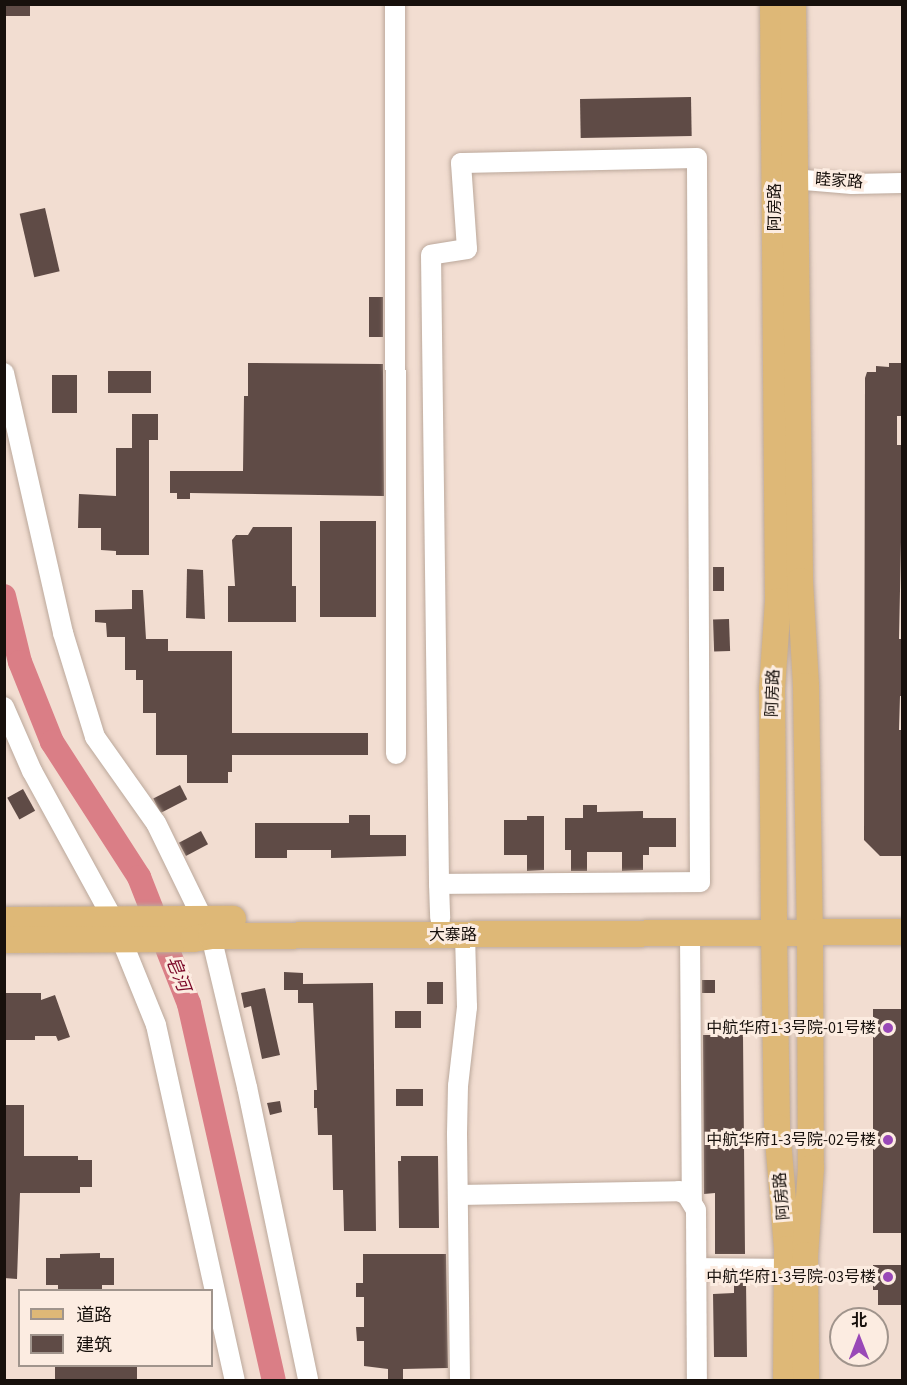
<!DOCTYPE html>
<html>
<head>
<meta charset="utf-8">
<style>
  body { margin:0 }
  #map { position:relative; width:907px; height:1385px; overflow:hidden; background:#f2ddd1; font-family:"Source Sans 3","Noto Sans SC",sans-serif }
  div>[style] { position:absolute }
  .river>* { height:24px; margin:-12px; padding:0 12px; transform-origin:12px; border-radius:12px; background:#da7e86 }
  .building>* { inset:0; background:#5f4b46; transform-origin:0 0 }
  .roads { filter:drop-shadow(0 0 2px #bba89b) drop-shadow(0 0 2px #bba89b) }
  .minor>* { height:20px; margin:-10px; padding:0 10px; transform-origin:10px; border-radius:10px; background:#fff }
  .major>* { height:26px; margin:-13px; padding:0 13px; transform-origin:13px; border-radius:13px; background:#deb877 }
  .dots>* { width:16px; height:16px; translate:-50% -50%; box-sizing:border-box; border:3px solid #fcece1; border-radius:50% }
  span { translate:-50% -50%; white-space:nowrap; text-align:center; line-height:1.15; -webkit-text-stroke:6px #fcece1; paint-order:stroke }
  .street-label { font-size:16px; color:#17100c }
  .poi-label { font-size:16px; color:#17100c }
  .right { translate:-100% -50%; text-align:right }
  .water-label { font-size:18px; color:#7a0526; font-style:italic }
  .frame { position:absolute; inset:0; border:6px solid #17100c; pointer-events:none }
  .legend { position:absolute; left:18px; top:1289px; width:195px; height:78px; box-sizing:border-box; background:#fcece1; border:2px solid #a0948c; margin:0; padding:8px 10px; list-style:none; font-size:18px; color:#17100c }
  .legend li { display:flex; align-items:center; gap:12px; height:30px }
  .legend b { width:30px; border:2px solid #a0948c }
  .north { position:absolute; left:829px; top:1307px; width:60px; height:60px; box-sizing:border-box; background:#fcece1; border:2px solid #a0948c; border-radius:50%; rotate:0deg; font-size:16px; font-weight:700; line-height:24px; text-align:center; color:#17100c }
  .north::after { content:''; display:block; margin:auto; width:21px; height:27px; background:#9948b7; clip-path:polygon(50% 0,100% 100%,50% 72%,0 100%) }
</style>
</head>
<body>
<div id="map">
  <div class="river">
    <i style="left:4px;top:596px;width:68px;rotate:76.4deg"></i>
    <i style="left:20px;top:662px;width:86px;rotate:68.2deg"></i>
    <i style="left:52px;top:742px;width:161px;rotate:57.2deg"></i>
    <i style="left:139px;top:877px;width:136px;rotate:68.5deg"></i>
    <i style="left:189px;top:1004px;width:385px;rotate:77.3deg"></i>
  </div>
  <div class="building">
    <i style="left:4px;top:4px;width:26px;height:12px"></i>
    <i style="left:691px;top:97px;width:39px;height:111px;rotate:89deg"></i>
    <i style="left:45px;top:208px;width:65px;height:26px;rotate:77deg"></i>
    <i style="left:369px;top:297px;width:14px;height:40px"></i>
    <i style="clip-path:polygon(248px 363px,383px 364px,384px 496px,190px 493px,190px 499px,177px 499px,177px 493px,170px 493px,170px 471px,243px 471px,244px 396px,248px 396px)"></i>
    <i style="clip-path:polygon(889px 363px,903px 363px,903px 416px,897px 416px,897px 445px,903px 445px,899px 639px,903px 639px,903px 696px,900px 696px,899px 730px,903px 730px,903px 856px,880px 856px,864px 840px,865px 378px,867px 372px,876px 372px,876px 366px,889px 367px)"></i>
    <i style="left:108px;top:371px;width:43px;height:22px"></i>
    <i style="left:52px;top:375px;width:25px;height:38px"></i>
    <i style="clip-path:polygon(132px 414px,158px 414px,158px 440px,149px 440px,149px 555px,116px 555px,116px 551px,101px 550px,101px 528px,78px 528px,79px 494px,116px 496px,116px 448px,132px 448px)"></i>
    <i style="left:320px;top:521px;width:56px;height:96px"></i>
    <i style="clip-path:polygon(253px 527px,292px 527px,292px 586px,296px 586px,296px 622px,228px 622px,228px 586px,235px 586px,232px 540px,236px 535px,248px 535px)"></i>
    <i style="left:713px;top:567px;width:11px;height:24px"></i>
    <i style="clip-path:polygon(187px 569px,203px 570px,205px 619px,186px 618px)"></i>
    <i style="clip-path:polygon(132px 590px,143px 590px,146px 639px,168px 639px,168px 651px,232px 651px,232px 733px,368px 733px,368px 755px,232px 755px,232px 772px,228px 772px,228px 783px,187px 783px,187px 755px,156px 755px,156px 713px,143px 713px,143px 680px,136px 680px,136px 670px,125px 670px,125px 637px,107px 637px,106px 623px,95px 622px,95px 610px,132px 609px)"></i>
    <i style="left:729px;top:619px;width:32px;height:16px;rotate:88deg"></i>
    <i style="left:180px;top:785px;width:16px;height:30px;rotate:63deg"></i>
    <i style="left:23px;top:789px;width:25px;height:18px;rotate:61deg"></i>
    <i style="clip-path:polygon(583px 805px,597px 805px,597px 812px,643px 811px,643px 818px,676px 818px,676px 847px,649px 847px,649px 855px,643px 855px,643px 870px,622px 871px,622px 852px,587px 852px,587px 871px,571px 871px,571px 850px,565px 850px,565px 818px,583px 818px)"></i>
    <i style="clip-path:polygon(349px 815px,370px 815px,370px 835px,406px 835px,406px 856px,331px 858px,331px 850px,287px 850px,287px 858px,255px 858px,255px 823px,349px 823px)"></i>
    <i style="clip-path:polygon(527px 816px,544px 816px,544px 870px,527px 871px,527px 855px,504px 855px,504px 820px,527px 820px)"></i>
    <i style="left:201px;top:831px;width:15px;height:25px;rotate:62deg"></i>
    <i style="clip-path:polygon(284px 972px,303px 973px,303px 984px,373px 983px,376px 1231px,344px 1231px,343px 1190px,333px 1190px,332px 1135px,318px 1135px,317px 1108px,314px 1108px,314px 1090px,317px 1090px,313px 1003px,298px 1003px,298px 990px,284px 990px)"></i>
    <i style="left:702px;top:980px;width:13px;height:13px"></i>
    <i style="left:427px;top:982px;width:16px;height:22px"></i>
    <i style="clip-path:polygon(265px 988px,280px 1055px,262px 1059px,251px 1006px,244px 1008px,241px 993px)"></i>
    <i style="clip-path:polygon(4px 993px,41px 993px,41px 1000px,55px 995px,70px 1037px,58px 1041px,56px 1036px,35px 1036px,35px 1040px,4px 1040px)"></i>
    <i style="left:873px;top:1009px;width:30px;height:224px"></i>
    <i style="left:421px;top:1011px;width:17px;height:26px;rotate:90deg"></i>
    <i style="clip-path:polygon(703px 1035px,743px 1035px,745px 1254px,715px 1254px,715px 1193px,704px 1194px)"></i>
    <i style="left:396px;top:1089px;width:27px;height:17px"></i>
    <i style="clip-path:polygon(280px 1101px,282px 1112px,270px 1115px,267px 1103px)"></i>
    <i style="clip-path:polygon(4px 1105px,24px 1105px,24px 1156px,78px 1156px,78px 1160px,92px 1160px,92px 1187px,80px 1187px,80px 1193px,20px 1193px,17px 1279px,4px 1278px)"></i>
    <i style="clip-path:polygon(401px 1156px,438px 1156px,439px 1228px,399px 1228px,398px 1161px,401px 1161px)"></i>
    <i style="clip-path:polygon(100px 1253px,100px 1258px,114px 1258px,114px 1285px,102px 1285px,102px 1290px,58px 1290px,58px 1285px,46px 1285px,46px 1258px,60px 1258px,60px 1254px)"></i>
    <i style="clip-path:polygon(363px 1254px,446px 1254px,448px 1368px,403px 1369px,403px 1380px,388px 1380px,388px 1369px,364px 1366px,364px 1341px,357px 1341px,356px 1327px,364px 1327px,364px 1297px,356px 1297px,356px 1283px,363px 1283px)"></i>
    <i style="clip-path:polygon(873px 1265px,903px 1265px,903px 1305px,878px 1305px,878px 1290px,873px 1290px)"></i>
    <i style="clip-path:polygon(734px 1280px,746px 1281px,747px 1357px,714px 1357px,713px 1294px,734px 1293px)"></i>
    <i style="left:55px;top:1365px;width:82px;height:15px"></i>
  </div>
  <div class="roads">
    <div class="minor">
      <i style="left:395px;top:4px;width:750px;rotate:89.92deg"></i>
      <i style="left:781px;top:178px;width:71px;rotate:4.8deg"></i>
      <i style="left:852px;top:184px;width:50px;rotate:-1.1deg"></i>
      <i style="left:4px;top:373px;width:267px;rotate:77.2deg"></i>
      <i style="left:63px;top:633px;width:109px;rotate:72.9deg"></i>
      <i style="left:95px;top:737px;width:105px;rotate:54.7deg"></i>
      <i style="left:156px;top:823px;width:126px;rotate:64deg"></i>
      <i style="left:211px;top:936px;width:155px;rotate:76.6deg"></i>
      <i style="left:247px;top:1087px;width:299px;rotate:78.2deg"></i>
      <i style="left:4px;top:707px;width:70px;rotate:66.4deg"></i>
      <i style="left:32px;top:771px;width:169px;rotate:61.3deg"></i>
      <i style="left:113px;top:919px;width:114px;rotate:67.9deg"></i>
      <i style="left:156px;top:1025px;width:364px;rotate:77.5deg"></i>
      <i style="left:439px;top:884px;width:261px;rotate:-0.4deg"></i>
      <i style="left:700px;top:882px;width:724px;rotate:-90.24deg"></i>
      <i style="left:697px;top:158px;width:236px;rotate:178.8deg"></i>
      <i style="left:461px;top:163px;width:86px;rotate:86deg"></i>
      <i style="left:467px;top:249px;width:36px;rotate:171deg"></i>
      <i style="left:431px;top:255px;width:629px;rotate:89.27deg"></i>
      <i style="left:439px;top:884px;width:34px;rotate:88deg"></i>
      <i style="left:690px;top:934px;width:266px;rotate:89.6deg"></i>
      <i style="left:458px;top:1195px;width:221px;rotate:-1deg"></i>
      <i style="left:679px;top:1191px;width:9px;rotate:27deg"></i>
      <i style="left:687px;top:1195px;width:17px;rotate:59deg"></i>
      <i style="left:696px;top:1210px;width:170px;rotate:89.7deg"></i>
      <i style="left:697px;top:1268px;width:89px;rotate:0.6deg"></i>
      <i style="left:460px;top:1380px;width:247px;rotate:-90.7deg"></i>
      <i style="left:457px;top:1133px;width:47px;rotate:-88.8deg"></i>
      <i style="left:458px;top:1086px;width:80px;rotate:-83.5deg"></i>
      <i style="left:467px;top:1007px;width:72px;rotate:-91.6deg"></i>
    </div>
    <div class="major">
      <i style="left:773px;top:4px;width:597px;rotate:89.52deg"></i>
      <i style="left:778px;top:601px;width:88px;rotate:93.9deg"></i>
      <i style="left:772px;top:689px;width:245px;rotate:89.5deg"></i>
      <i style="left:774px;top:934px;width:193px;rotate:89.1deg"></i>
      <i style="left:777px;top:1127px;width:122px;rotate:85.3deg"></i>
      <i style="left:787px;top:1249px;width:131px;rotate:90.4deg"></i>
      <i style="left:793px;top:4px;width:577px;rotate:89.3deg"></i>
      <i style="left:800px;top:581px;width:105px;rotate:86.7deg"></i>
      <i style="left:806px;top:686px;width:246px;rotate:89.1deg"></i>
      <i style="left:810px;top:932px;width:236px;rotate:89.8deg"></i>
      <i style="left:811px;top:1168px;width:87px;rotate:93.9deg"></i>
      <i style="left:805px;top:1255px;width:125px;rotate:89.5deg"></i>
      <i style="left:4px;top:920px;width:229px;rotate:-0.3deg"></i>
      <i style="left:4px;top:940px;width:189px;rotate:-0.3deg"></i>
      <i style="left:193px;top:939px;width:18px;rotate:-9deg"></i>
      <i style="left:211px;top:936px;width:691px;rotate:-0.33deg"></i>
    </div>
  </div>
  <div class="dots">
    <i style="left:888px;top:1028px;background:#9948b7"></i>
    <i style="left:888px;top:1140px;background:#9948b7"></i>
    <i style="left:888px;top:1277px;background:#9948b7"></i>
  </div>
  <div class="street-label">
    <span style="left:839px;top:181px;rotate:4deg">睦家路</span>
    <span style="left:775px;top:207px;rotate:-90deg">阿房路</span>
    <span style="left:773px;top:693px;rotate:-88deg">阿房路</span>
    <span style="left:453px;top:935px">大寨路</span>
    <span style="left:782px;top:1196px;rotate:-95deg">阿房路</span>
  </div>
  <div class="poi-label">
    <span class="right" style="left:876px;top:1028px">中航华府1-3号院-01号楼</span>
    <span class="right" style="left:876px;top:1140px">中航华府1-3号院-02号楼</span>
    <span class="right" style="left:876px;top:1277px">中航华府1-3号院-03号楼</span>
  </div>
  <div class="water-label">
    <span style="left:177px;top:974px;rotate:69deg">皂河</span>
  </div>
  <div class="frame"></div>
  <ul class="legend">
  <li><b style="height:8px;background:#deb877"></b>道路</li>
  <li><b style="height:16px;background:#5f4b46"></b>建筑</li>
  </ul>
  <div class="north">北</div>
</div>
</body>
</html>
